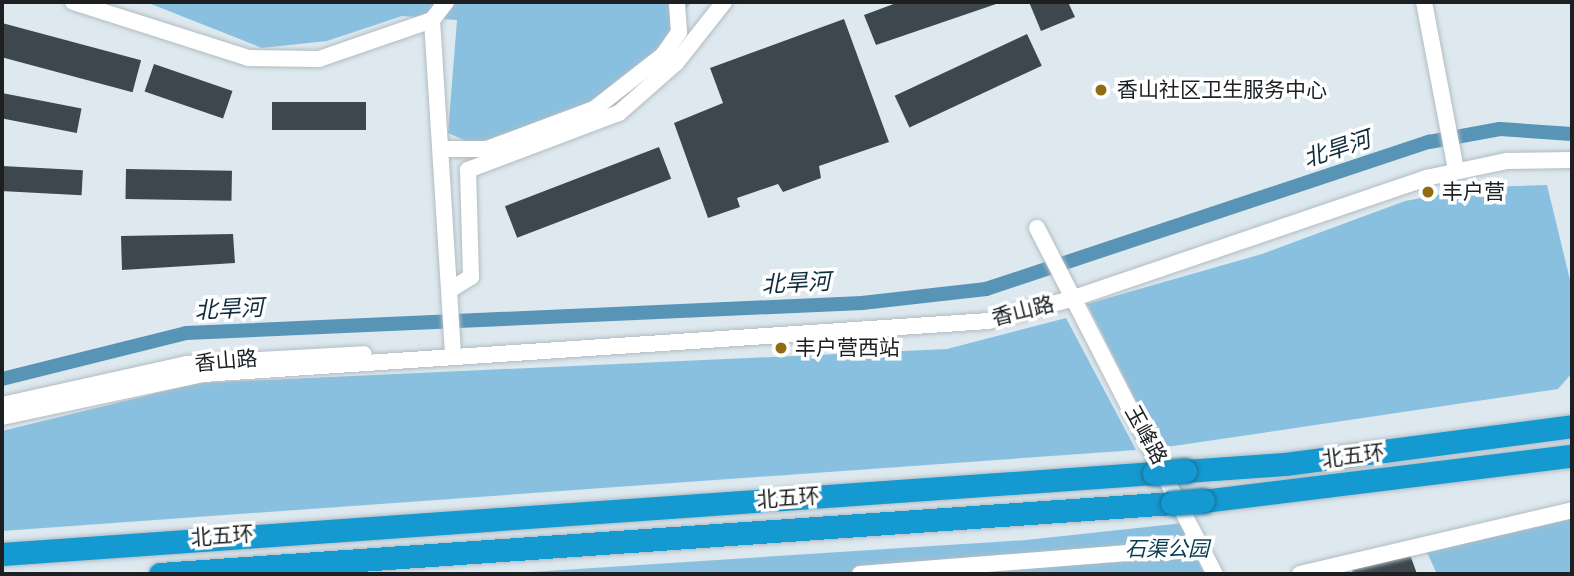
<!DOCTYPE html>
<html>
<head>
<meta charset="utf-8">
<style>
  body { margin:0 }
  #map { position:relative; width:1574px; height:576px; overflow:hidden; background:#dde8ef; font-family:Bitter,"Noto Sans SC",serif }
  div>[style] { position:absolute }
  .green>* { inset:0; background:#8ac0df }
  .canal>* { height:14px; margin:-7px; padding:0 7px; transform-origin:7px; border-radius:7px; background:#5794b6 }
  .building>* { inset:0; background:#3e474d; transform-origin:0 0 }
  .roads { filter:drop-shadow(0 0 2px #b1bcc2) drop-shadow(0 0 2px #b1bcc2) }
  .minor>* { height:16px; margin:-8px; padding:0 8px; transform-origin:8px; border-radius:8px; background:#fff }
  .highway>* { height:23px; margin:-11.5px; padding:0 11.5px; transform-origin:11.5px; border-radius:11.5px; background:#149ad1 }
  .bridges { filter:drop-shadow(0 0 2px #176f94) drop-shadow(0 0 2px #176f94) }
  .highway-bridge>* { height:23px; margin:-11.5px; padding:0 11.5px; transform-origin:11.5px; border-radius:11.5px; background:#149ad1 }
  .dots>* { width:19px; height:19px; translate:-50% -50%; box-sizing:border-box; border:4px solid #fff; border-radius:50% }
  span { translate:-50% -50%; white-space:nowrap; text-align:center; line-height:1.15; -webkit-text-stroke:7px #fff; paint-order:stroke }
  .poi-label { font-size:21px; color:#1c2023 }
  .left { translate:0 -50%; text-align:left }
  .street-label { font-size:21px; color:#1c2023 }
  .park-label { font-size:21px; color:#073d55; font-style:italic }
  .water-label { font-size:23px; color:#0f2d3c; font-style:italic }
  .frame { position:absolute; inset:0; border:4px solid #1c2023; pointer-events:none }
</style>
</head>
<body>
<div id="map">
  <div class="green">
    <i style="clip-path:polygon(146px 2px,691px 2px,629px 93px,473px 144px,448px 133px,457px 20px,402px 16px,327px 41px,262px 48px)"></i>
    <i style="clip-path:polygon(1547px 185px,1572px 288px,1572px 373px,1558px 389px,1160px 448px,1087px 304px,1262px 254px,1405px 201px,1480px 187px)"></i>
    <i style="clip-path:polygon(1066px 318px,1136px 450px,2px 531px,2px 431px,198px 383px,947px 349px)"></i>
    <i style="clip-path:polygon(1572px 516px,1572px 574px,1437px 574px,1424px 546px)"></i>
    <i style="clip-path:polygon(1184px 523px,1204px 574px,501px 574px,1026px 540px)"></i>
  </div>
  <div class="canal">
    <i style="left:2px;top:379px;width:190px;rotate:-14deg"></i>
    <i style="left:186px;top:333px;width:677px;rotate:-2.54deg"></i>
    <i style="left:862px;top:303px;width:125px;rotate:-6.4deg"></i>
    <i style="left:986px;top:289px;width:467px;rotate:-18.4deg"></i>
    <i style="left:1429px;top:142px;width:72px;rotate:-10.4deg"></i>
    <i style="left:1500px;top:129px;width:72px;rotate:4deg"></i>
  </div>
  <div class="building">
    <i style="clip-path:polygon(899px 2px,1002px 2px,876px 45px,864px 15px)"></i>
    <i style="clip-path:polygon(1029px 2px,1068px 2px,1075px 17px,1041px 31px)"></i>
    <i style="clip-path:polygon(844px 19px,889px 142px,819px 166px,821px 178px,783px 192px,778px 184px,737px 198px,740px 207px,708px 218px,674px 123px,723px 103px,710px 68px)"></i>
    <i style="left:2px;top:23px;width:144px;height:33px;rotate:15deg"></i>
    <i style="left:1027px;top:34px;width:35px;height:146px;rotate:65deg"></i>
    <i style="left:154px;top:64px;width:83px;height:29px;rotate:19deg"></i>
    <i style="left:2px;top:93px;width:81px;height:25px;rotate:11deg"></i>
    <i style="left:272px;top:102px;width:94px;height:28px"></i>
    <i style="left:659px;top:147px;width:34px;height:165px;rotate:69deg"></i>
    <i style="left:2px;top:166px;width:81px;height:25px;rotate:3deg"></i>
    <i style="left:126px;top:169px;width:106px;height:30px;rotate:1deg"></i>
    <i style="clip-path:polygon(233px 234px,235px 263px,122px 270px,121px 236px)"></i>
    <i style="clip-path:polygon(1408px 549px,1417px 574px,1354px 574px,1351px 568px)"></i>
  </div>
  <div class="roads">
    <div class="minor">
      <i style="left:73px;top:2px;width:184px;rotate:17.7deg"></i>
      <i style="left:248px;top:58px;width:71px;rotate:0.8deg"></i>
      <i style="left:319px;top:59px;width:120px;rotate:-19deg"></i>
      <i style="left:432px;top:20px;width:23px;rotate:-52deg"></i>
      <i style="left:1424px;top:2px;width:171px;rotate:79.2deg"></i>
      <i style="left:432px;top:20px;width:337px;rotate:86.4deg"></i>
      <i style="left:443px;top:149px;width:44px"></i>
      <i style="left:487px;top:149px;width:114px;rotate:-20.5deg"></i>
      <i style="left:594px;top:109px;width:88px;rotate:-38deg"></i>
      <i style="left:663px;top:55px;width:28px;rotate:-55deg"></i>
      <i style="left:679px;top:32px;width:30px;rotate:-94deg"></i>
      <i style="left:1037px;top:228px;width:389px;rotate:62.8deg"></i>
      <i style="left:450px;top:290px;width:25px;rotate:-32deg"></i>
      <i style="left:471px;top:277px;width:107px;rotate:-91.6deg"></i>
      <i style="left:468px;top:170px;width:161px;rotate:-20.7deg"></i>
      <i style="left:619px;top:113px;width:76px;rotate:-41.3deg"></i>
      <i style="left:676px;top:63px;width:78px;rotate:-51.8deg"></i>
      <i style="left:2px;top:405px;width:189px;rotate:-12.5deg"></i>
      <i style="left:187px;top:364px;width:177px;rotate:-3.2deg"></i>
      <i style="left:2px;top:417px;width:206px;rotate:-12.1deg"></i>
      <i style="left:203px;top:374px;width:787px;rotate:-3.86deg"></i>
      <i style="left:988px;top:321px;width:86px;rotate:-14.8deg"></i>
      <i style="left:1071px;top:299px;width:375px;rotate:-18.8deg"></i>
      <i style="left:1426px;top:178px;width:83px;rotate:-11.9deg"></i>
      <i style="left:1507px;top:161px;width:65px;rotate:-0.9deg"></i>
      <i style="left:860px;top:574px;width:342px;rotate:-4.5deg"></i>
      <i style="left:1300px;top:574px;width:279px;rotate:-13.2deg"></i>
    </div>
    <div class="highway">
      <i style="left:1185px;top:471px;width:100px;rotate:-4deg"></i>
      <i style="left:1285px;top:464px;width:290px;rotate:-7.5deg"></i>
      <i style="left:1203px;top:501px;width:372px;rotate:-7deg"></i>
      <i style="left:2px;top:554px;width:1155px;rotate:-4.02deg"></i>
      <i style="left:160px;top:574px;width:1014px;rotate:-4.01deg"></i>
    </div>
  </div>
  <div class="bridges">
    <div class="highway-bridge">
      <i style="left:1154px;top:473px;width:31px;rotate:-4deg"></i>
      <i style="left:1172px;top:503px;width:31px;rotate:-4deg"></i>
    </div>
  </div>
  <div class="dots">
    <i style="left:1101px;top:90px;background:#906c12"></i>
    <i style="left:1428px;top:192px;background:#906c12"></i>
    <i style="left:781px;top:348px;background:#906c12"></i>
  </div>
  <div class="poi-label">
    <span class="left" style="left:1117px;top:90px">香山社区卫生服务中心</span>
    <span class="left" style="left:1442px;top:192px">丰户营</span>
    <span class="left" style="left:795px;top:348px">丰户营西站</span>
  </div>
  <div class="street-label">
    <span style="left:1023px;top:311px;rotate:-14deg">香山路</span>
    <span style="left:226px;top:361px;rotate:-5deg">香山路</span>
    <span style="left:1146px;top:435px;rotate:61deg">玉峰路</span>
    <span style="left:1353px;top:456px;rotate:-7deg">北五环</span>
    <span style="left:788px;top:498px;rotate:-4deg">北五环</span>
    <span style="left:222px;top:536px;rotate:-4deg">北五环</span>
  </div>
  <div class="park-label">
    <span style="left:1167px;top:549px">石渠公园</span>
  </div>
  <div class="water-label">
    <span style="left:1337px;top:149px;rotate:-18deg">北旱河</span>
    <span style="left:796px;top:283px;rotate:-3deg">北旱河</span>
    <span style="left:229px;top:309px;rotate:-3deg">北旱河</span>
  </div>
  <div class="frame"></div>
</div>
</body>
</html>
